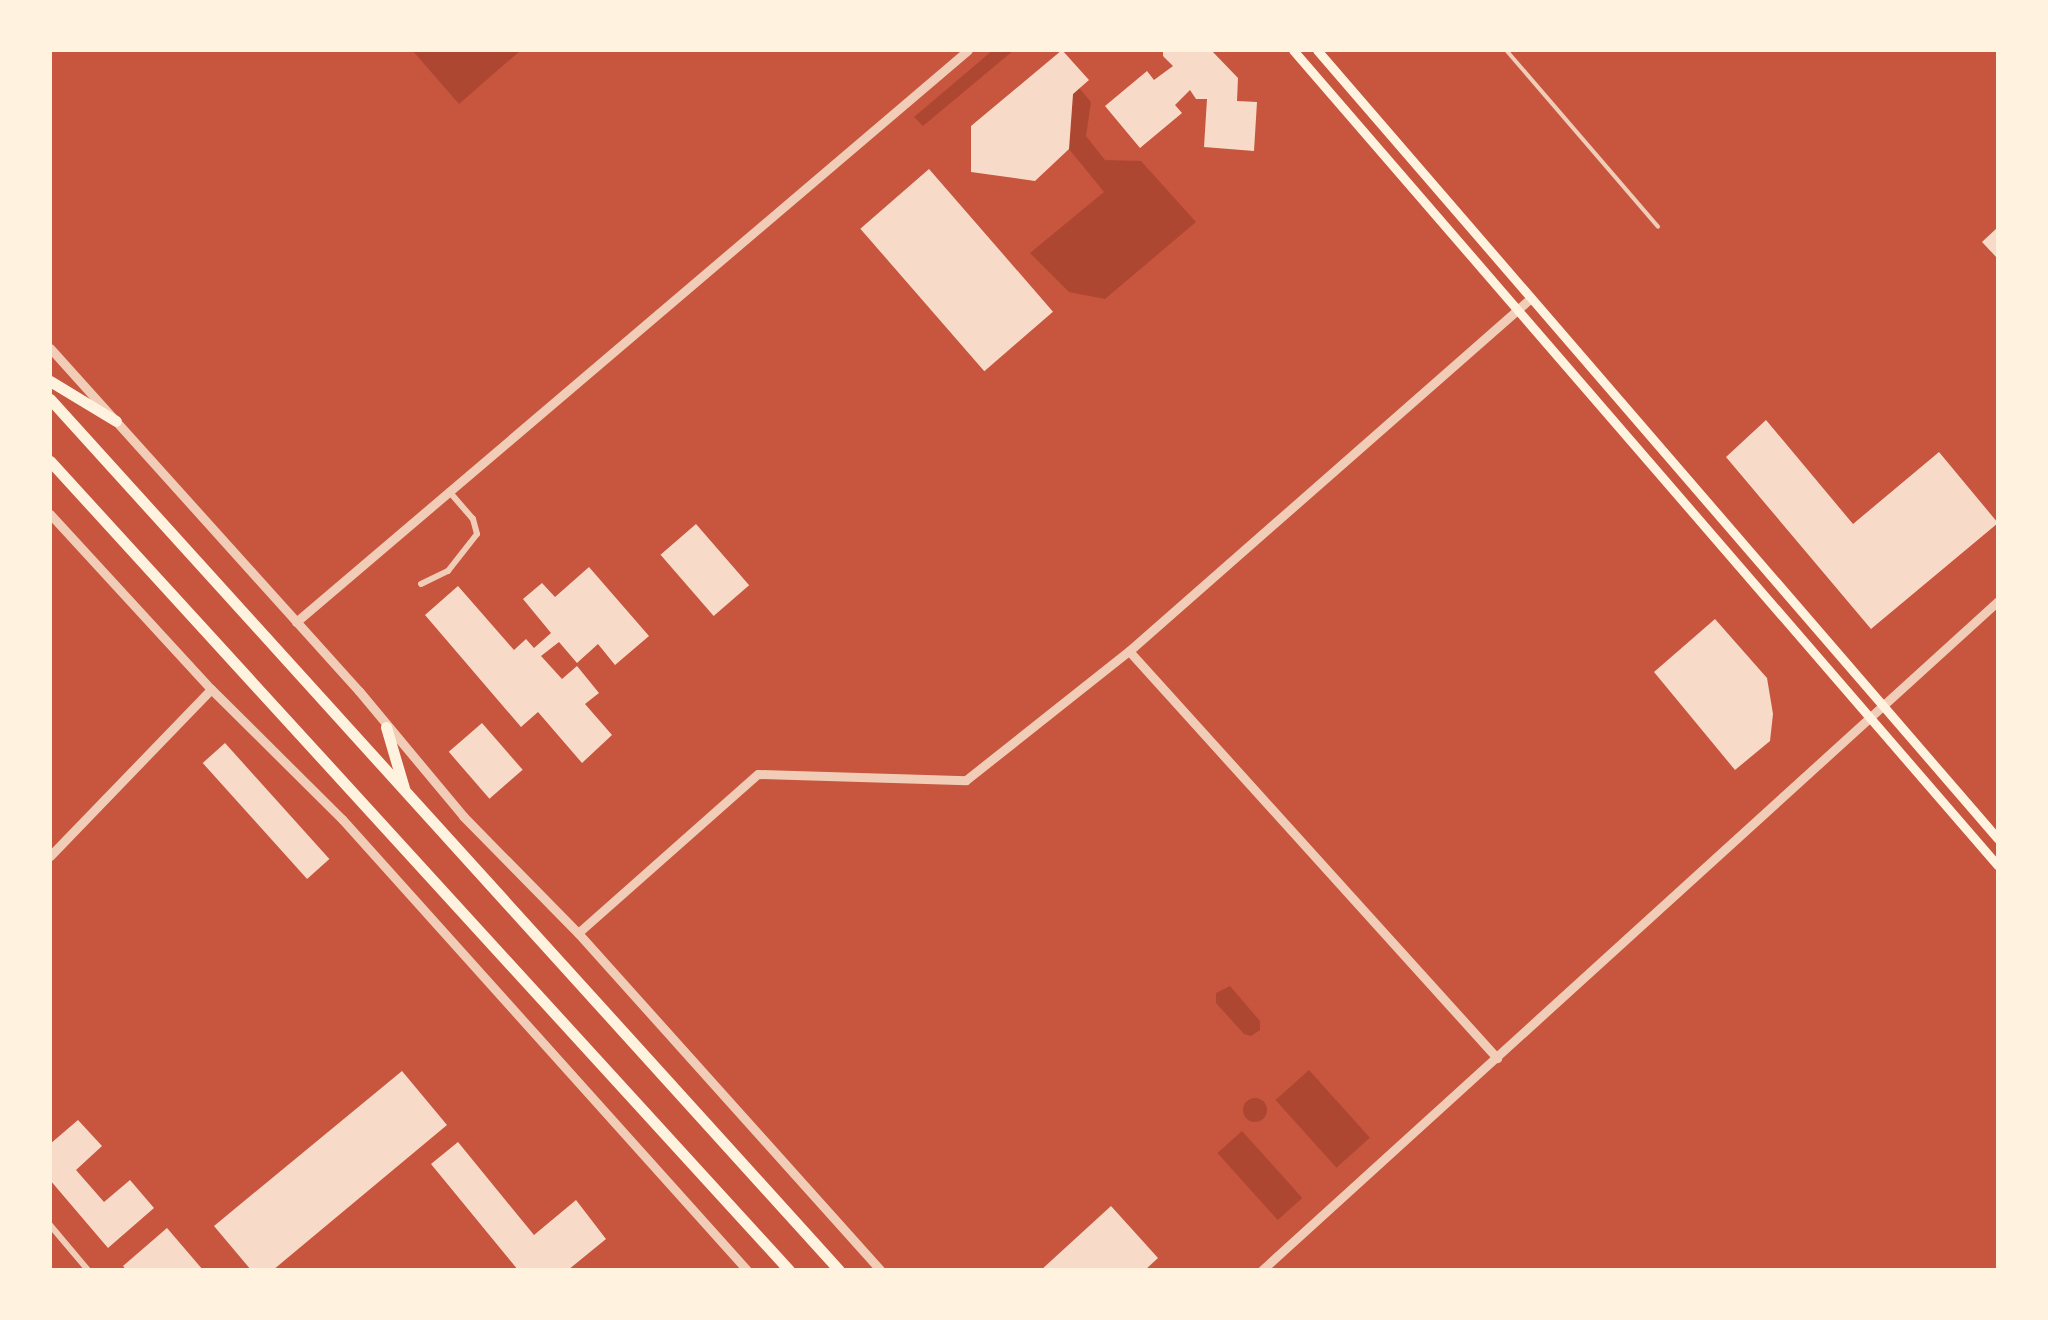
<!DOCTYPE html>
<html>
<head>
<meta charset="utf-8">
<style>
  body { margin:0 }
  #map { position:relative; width:2048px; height:1320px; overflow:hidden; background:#c8553d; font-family:Inter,sans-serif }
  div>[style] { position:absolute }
  .green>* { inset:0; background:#ae4732; transform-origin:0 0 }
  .round { border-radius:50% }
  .building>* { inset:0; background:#f7dbc8; transform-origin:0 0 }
  .service>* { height:4px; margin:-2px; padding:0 2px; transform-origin:2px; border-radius:2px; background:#f1ccb7 }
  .minor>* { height:6px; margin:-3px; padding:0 3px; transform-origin:3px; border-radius:3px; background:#f1ccb7 }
  .tertiary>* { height:9px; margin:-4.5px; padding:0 4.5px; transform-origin:4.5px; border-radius:4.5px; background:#f1ccb7 }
  .secondary>* { height:9px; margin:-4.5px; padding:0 4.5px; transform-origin:4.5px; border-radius:4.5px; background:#fff3e0 }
  .trunk>* { height:11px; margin:-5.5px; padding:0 5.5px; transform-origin:5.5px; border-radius:5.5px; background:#fff3e0 }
  span { translate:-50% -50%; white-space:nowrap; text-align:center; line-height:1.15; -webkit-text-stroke:9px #fff3e0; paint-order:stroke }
  .frame { position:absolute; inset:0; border:52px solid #fff3e0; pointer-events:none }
</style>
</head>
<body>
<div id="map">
  <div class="green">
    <i style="clip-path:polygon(412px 50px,521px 50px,459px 104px)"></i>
    <i style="clip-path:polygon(993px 50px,1014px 50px,923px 126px,914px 117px)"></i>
    <i style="clip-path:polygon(1079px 88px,1091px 102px,1086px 136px,1105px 160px,1141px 161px,1196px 222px,1105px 299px,1069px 292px,1030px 253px,1104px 192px,1069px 149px,1073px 94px)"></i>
    <i style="clip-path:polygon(1230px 986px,1260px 1021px,1260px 1030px,1251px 1036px,1244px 1034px,1216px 1003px,1216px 993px)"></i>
    <i style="left:1309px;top:1070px;width:91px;height:45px;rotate:48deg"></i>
    <i class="round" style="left:1243px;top:1098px;width:24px;height:24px"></i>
    <i style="left:1242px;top:1131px;width:90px;height:33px;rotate:48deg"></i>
  </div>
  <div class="building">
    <i style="clip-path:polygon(1062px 50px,1089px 80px,1073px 94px,1069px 149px,1035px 181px,971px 172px,971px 126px)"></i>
    <i style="clip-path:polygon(1163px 50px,1211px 50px,1238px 78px,1237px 101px,1257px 102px,1254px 151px,1204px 147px,1207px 99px,1196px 99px,1190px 90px,1175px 105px,1182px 113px,1140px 148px,1105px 106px,1147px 71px,1154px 80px,1173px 66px,1163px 56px)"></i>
    <i style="left:929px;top:169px;width:189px;height:91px;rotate:49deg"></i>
    <i style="clip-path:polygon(1998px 227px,1998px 259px,1982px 242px)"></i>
    <i style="clip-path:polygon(1766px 420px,1853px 524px,1939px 452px,1998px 523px,1871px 629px,1726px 457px)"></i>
    <i style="left:696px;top:524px;width:81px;height:47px;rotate:49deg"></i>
    <i style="clip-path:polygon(589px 567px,649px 636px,615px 665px,598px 644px,577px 663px,559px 642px,541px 656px,562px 679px,577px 666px,599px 693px,585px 704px,612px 735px,582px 763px,538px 712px,521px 727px,425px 615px,458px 586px,514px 650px,526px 639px,534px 648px,551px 633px,523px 599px,542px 583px,555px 597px)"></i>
    <i style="clip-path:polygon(1715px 619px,1767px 678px,1773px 714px,1770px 741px,1735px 770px,1654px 672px)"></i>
    <i style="left:482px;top:723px;width:62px;height:44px;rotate:49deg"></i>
    <i style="left:225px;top:743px;width:156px;height:30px;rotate:48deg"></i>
    <i style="clip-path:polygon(402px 1071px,447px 1125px,273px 1270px,251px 1270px,214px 1226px)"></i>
    <i style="clip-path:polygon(78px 1120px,102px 1146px,76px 1170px,104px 1202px,130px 1180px,154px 1208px,108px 1248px,50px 1180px,50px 1144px)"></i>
    <i style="clip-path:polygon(458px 1142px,534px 1235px,576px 1200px,606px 1239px,568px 1270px,518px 1270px,431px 1164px)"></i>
    <i style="clip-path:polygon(1111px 1206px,1158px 1258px,1145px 1270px,1041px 1270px)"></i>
    <i style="clip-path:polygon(167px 1228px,203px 1270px,126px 1270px,123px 1266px)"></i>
  </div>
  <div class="service">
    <i style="left:1506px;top:50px;width:233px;rotate:49.3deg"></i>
  </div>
  <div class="minor">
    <i style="left:421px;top:584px;width:30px;rotate:-26deg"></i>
    <i style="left:448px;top:571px;width:47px;rotate:-51.9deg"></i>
    <i style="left:477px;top:534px;width:16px;rotate:-105deg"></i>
    <i style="left:473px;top:519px;width:37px;rotate:-131deg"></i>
    <i style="left:50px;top:1225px;width:59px;rotate:49.8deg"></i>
  </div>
  <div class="tertiary">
    <i style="left:50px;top:348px;width:462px;rotate:48deg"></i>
    <i style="left:359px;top:691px;width:163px;rotate:50.2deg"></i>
    <i style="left:463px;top:816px;width:164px;rotate:45.5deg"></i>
    <i style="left:578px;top:933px;width:453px;rotate:48.1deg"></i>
    <i style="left:50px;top:514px;width:238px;rotate:47.4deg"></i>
    <i style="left:211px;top:689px;width:185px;rotate:44.8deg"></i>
    <i style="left:342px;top:819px;width:606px;rotate:48.08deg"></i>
    <i style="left:296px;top:622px;width:882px;rotate:-40.4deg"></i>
    <i style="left:1129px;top:651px;width:549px;rotate:47.88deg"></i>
    <i style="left:50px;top:856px;width:232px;rotate:-46deg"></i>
    <i style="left:578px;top:933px;width:240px;rotate:-41.5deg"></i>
    <i style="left:758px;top:774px;width:208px;rotate:1.7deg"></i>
    <i style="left:966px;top:780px;width:208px;rotate:-38.4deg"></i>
    <i style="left:1129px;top:651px;width:535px;rotate:-41.29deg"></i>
    <i style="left:1262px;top:1270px;width:995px;rotate:-42.27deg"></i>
  </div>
  <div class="secondary">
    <i style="left:1293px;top:50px;width:1078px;rotate:49.17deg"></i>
    <i style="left:1317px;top:50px;width:1042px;rotate:49.2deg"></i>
  </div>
  <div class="trunk">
    <i style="left:50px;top:381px;width:77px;rotate:31.2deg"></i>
    <i style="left:50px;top:399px;width:1175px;rotate:47.83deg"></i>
    <i style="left:50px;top:461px;width:1096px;rotate:47.59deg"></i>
    <i style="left:386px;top:727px;width:64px;rotate:73.6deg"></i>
  </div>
  <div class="frame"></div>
</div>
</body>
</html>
